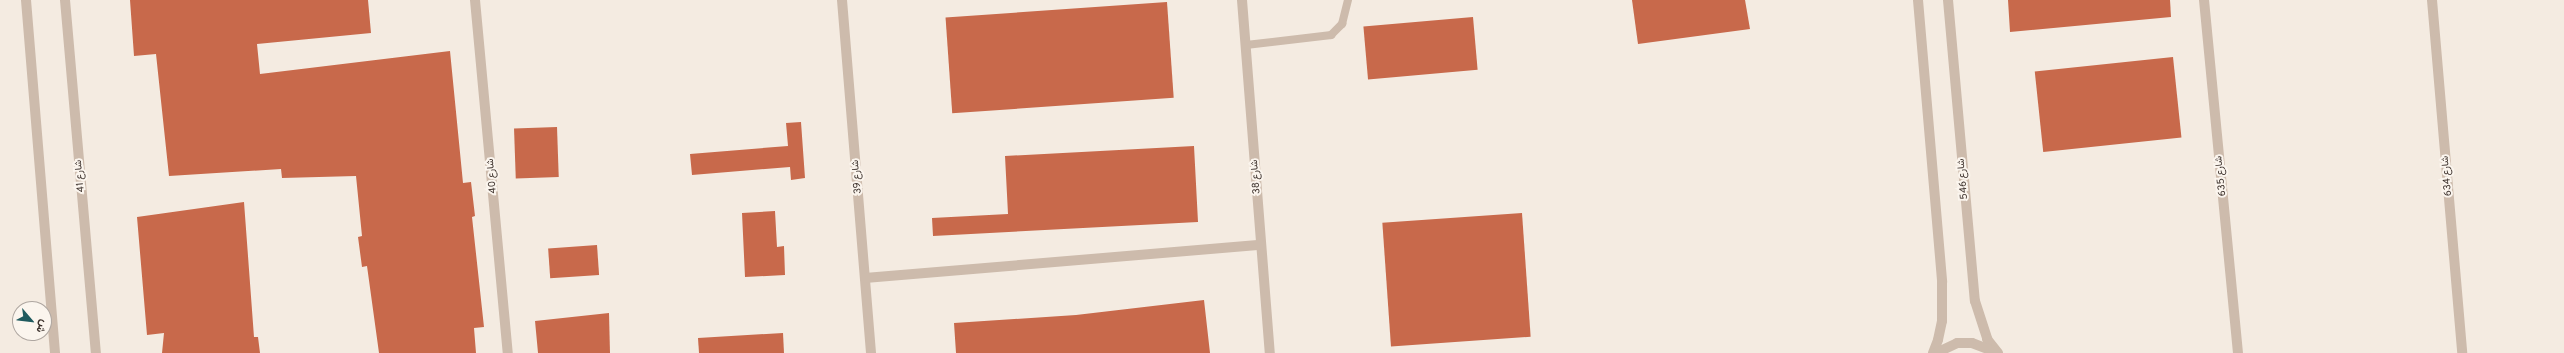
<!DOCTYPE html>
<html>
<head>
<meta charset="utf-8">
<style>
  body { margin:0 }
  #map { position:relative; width:2564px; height:353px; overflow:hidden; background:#f4ebe1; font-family:Overpass,Vazirmatn,sans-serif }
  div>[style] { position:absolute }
  .building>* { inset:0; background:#c8694b; transform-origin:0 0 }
  .lane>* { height:8px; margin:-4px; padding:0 4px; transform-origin:4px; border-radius:4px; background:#cdbbac }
  .street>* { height:10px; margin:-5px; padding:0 5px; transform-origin:5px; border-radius:5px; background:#cdbbac }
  span { translate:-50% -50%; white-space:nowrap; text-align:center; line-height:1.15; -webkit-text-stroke:4px #fbf5ee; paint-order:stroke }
  .street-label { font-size:10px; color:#3b302b }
  .north { position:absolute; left:12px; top:301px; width:40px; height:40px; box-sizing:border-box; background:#fbf5ee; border:1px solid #aea6a0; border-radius:50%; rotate:118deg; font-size:11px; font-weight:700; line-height:16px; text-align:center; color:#3b302b }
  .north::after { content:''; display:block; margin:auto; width:14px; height:18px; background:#1f5a5e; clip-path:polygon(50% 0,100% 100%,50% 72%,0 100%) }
</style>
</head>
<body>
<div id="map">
  <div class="building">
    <i style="clip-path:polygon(130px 0,368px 0,371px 33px,257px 44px,260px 74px,450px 51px,463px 183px,471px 182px,475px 216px,472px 217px,484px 327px,474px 328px,476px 353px,379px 353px,367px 266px,362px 267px,358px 237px,362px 236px,356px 176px,282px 178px,281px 169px,169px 176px,156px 54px,134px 56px)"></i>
    <i style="clip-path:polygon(1632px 0,1745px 0,1750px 29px,1638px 44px)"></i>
    <i style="clip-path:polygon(2008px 0,2170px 0,2171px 17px,2010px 32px)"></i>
    <i style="left:1167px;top:2px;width:96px;height:222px;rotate:86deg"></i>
    <i style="left:1473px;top:17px;width:53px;height:110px;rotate:85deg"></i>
    <i style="left:2173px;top:57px;width:81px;height:139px;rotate:84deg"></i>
    <i style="clip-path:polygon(801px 122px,805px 178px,791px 180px,790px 167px,692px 175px,690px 154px,788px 146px,786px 123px)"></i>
    <i style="left:557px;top:127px;width:50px;height:43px;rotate:88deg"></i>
    <i style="clip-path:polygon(1194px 146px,1198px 222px,933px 236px,932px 218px,1008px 214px,1005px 156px)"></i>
    <i style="clip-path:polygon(244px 202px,254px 337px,258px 337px,260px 353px,162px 353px,164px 333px,147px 335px,137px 217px)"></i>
    <i style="clip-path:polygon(775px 211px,777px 247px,784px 246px,785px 275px,745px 277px,742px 213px)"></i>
    <i style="left:1522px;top:213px;width:124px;height:140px;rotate:86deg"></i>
    <i style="left:597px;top:245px;width:30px;height:49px;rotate:86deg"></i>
    <i style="clip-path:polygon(1204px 300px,1210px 353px,956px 353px,954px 323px,1076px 315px)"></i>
    <i style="clip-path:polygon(609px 313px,610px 353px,538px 353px,535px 321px)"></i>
    <i style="clip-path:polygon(783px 333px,784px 353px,699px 353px,698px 338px)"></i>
  </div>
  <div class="lane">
    <i style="left:1246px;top:45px;width:86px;rotate:-6.7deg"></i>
    <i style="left:1331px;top:35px;width:16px;rotate:-45deg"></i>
    <i style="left:1342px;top:24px;width:25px;rotate:-76deg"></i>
  </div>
  <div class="street">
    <i style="left:26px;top:0;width:354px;rotate:85.3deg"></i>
    <i style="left:65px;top:0;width:354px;rotate:85deg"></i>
    <i style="left:475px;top:0;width:355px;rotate:84.7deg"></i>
    <i style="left:842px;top:0;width:354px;rotate:85.3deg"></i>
    <i style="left:1242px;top:0;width:354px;rotate:85.5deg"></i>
    <i style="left:1918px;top:0;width:283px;rotate:85.1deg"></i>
    <i style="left:1942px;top:282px;width:39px;rotate:90deg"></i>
    <i style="left:1942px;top:321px;width:19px;rotate:102deg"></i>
    <i style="left:1938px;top:340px;width:14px;rotate:111deg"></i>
    <i style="left:1948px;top:0;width:302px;rotate:84.9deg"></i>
    <i style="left:1975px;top:301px;width:40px;rotate:72deg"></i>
    <i style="left:1987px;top:339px;width:18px;rotate:52deg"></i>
    <i style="left:2204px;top:0;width:355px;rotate:84.5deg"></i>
    <i style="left:2432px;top:0;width:354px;rotate:85.1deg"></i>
    <i style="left:865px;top:278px;width:397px;rotate:-4.8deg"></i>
    <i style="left:1936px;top:353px;width:23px;rotate:-25deg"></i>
    <i style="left:1957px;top:343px;width:15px"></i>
    <i style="left:1972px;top:343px;width:25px;rotate:21deg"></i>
  </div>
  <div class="street-label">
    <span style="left:80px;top:176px;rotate:-95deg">شارع 41</span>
    <span style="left:492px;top:176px;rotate:-95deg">شارع 40</span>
    <span style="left:2221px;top:176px;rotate:-96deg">شارع 635</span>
    <span style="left:2447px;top:176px;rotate:-95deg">شارع 634</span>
    <span style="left:857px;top:177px;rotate:-95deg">شارع 39</span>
    <span style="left:1256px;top:177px;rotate:-94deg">شارع 38</span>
    <span style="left:1963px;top:179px;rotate:-95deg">شارع 546</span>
  </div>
  <div class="north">ش</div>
</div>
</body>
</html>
